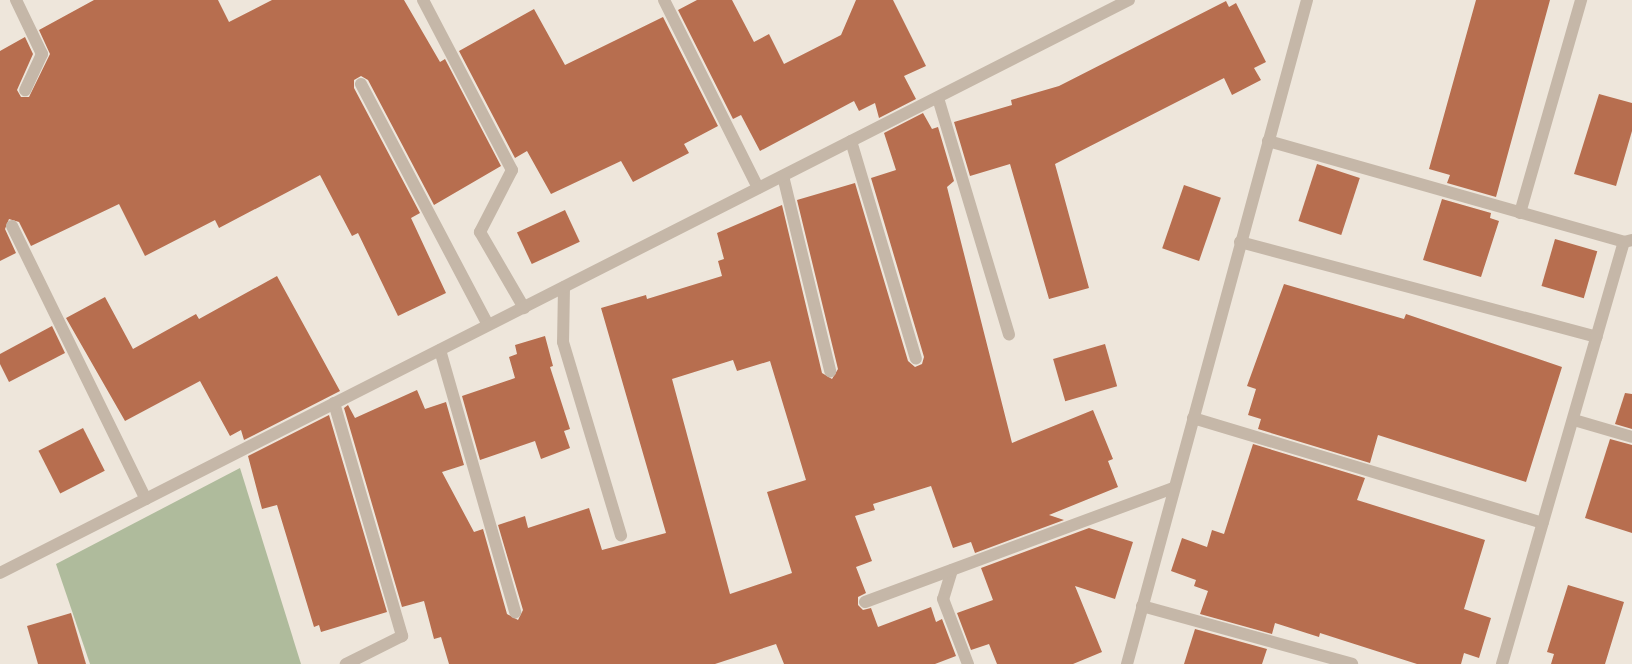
<!DOCTYPE html>
<html>
<head>
<meta charset="utf-8">
<style>
  body { margin:0 }
  #map { position:relative; width:1632px; height:664px; overflow:hidden; background:#eee6db; font-family:"Public Sans",sans-serif }
  div>[style] { position:absolute }
  .green>* { inset:0; background:#afbb9c }
  .building>* { inset:0; background:#b76e4f; transform-origin:0 0 }
  .street>* { height:12px; margin:-6px; padding:0 6px; transform-origin:6px; border-radius:6px; background:#c5b7a8 }
  span { translate:-50% -50%; white-space:nowrap; text-align:center; line-height:1.15; -webkit-text-stroke:5px #f7f0e6; paint-order:stroke }
</style>
</head>
<body>
<div id="map">
  <div class="green">
    <i style="clip-path:polygon(240px 468px,301px 664px,90px 664px,56px 564px)"></i>
  </div>
  <div class="building">
    <i style="clip-path:polygon(94px 0,218px 0,229px 22px,272px 0,404px 0,440px 62px,445px 59px,501px 166px,434px 205px,368px 80px,361px 76px,354px 80px,354px 88px,420px 213px,411px 218px,446px 293px,398px 316px,358px 233px,352px 236px,320px 175px,219px 228px,215px 220px,145px 256px,119px 204px,31px 246px,19px 222px,9px 219px,5px 229px,16px 253px,0 261px,0 51px,25px 37px,33px 54px,17px 90px,21px 97px,29px 97px,50px 54px,39px 30px)"></i>
    <i style="clip-path:polygon(697px 0,732px 0,754px 42px,769px 34px,784px 64px,841px 35px,856px 0,893px 0,926px 66px,904px 76px,916px 99px,879px 118px,875px 103px,859px 111px,854px 101px,760px 151px,741px 115px,733px 119px,678px 10px)"></i>
    <i style="clip-path:polygon(1476px 0,1550px 0,1496px 197px,1447px 183px,1450px 175px,1429px 169px)"></i>
    <i style="clip-path:polygon(1226px 1px,1229px 7px,1236px 3px,1266px 62px,1254px 68px,1261px 80px,1232px 95px,1224px 78px,1055px 164px,1089px 288px,1049px 299px,1010px 164px,970px 176px,954px 122px,1012px 105px,1011px 100px,1059px 86px)"></i>
    <i style="clip-path:polygon(534px 9px,565px 65px,663px 17px,718px 126px,684px 144px,689px 153px,633px 182px,621px 161px,551px 194px,527px 151px,515px 158px,459px 51px)"></i>
    <i style="clip-path:polygon(1599px 94px,1632px 103px,1632px 131px,1616px 186px,1574px 174px)"></i>
    <i style="clip-path:polygon(evenodd,923px 113px,932px 129px,938px 127px,954px 181px,947px 187px,1012px 443px,1093px 410px,1113px 459px,1108px 461px,1118px 487px,1049px 515px,1064px 520px,975px 553px,971px 542px,953px 548px,931px 486px,873px 504px,875px 510px,855px 516px,872px 561px,856px 567px,866px 593px,858px 597px,858px 605px,863px 610px,871px 608px,878px 627px,931px 607px,936px 622px,942px 619px,956px 656px,935px 664px,784px 664px,776px 644px,715px 664px,449px 664px,441px 637px,434px 639px,424px 601px,402px 607px,344px 408px,348px 405px,355px 418px,417px 390px,425px 409px,446px 402px,464px 465px,442px 472px,474px 532px,483px 529px,507px 614px,518px 620px,523px 610px,498px 525px,525px 516px,528px 528px,589px 508px,602px 550px,666px 533px,601px 308px,646px 295px,647px 299px,722px 276px,718px 261px,724px 259px,717px 233px,782px 205px,822px 373px,832px 379px,838px 369px,797px 200px,855px 183px,908px 361px,915px 367px,922px 364px,924px 357px,871px 178px,896px 170px,884px 133px,923px 113px,733px 360px,737px 371px,770px 361px,806px 480px,767px 492px,792px 573px,730px 594px,672px 379px,733px 360px)"></i>
    <i style="left:1317px;top:164px;width:45px;height:60px;rotate:18deg"></i>
    <i style="left:1184px;top:185px;width:39px;height:67px;rotate:19deg"></i>
    <i style="clip-path:polygon(1442px 199px,1491px 213px,1490px 218px,1499px 221px,1481px 277px,1423px 260px)"></i>
    <i style="left:565px;top:210px;width:35px;height:53px;rotate:65deg"></i>
    <i style="left:1555px;top:239px;width:44px;height:49px;rotate:16deg"></i>
    <i style="clip-path:polygon(277px 276px,340px 391px,244px 440px,241px 430px,230px 436px,200px 381px,125px 421px,66px 318px,105px 297px,133px 349px,196px 314px,199px 319px)"></i>
    <i style="clip-path:polygon(1284px 284px,1404px 319px,1406px 314px,1562px 367px,1526px 482px,1378px 435px,1370px 463px,1258px 429px,1261px 419px,1248px 415px,1256px 389px,1247px 386px)"></i>
    <i style="clip-path:polygon(52px 326px,65px 353px,9px 382px,0 364px,0 354px)"></i>
    <i style="clip-path:polygon(545px 336px,553px 366px,550px 367px,570px 429px,564px 431px,570px 448px,541px 459px,535px 441px,480px 460px,462px 396px,515px 378px,509px 357px,517px 354px,515px 345px)"></i>
    <i style="left:1105px;top:344px;width:44px;height:54px;rotate:74deg"></i>
    <i style="clip-path:polygon(1625px 393px,1632px 394px,1632px 429px,1615px 424px)"></i>
    <i style="clip-path:polygon(329px 415px,387px 612px,321px 632px,319px 625px,314px 627px,277px 505px,262px 509px,248px 456px)"></i>
    <i style="left:83px;top:428px;width:48px;height:50px;rotate:63deg"></i>
    <i style="clip-path:polygon(1610px 439px,1632px 445px,1632px 533px,1585px 518px)"></i>
    <i style="clip-path:polygon(1253px 444px,1365px 478px,1357px 500px,1485px 540px,1464px 609px,1491px 618px,1479px 658px,1464px 653px,1461px 664px,1417px 664px,1320px 633px,1319px 637px,1275px 623px,1272px 634px,1200px 614px,1208px 591px,1194px 586px,1196px 580px,1171px 571px,1182px 538px,1207px 547px,1212px 530px,1224px 534px)"></i>
    <i style="clip-path:polygon(1089px 528px,1133px 542px,1115px 599px,1075px 586px,1102px 652px,1073px 664px,997px 664px,989px 644px,971px 650px,957px 613px,993px 600px,981px 568px)"></i>
    <i style="clip-path:polygon(1568px 585px,1624px 602px,1605px 664px,1551px 664px,1554px 654px,1547px 652px)"></i>
    <i style="clip-path:polygon(71px 613px,86px 664px,38px 664px,27px 626px)"></i>
    <i style="clip-path:polygon(1195px 629px,1267px 649px,1262px 664px,1184px 664px)"></i>
  </div>
  <div class="street">
    <i style="left:16px;top:0;width:60px;rotate:64.3deg"></i>
    <i style="left:42px;top:54px;width:40px;rotate:115deg"></i>
    <i style="left:423px;top:0;width:192px;rotate:62.4deg"></i>
    <i style="left:512px;top:170px;width:70px;rotate:117.3deg"></i>
    <i style="left:480px;top:232px;width:88px;rotate:59.9deg"></i>
    <i style="left:664px;top:0;width:210px;rotate:63.4deg"></i>
    <i style="left:361px;top:84px;width:272px;rotate:62.2deg"></i>
    <i style="left:938px;top:98px;width:247px;rotate:73.3deg"></i>
    <i style="left:851px;top:141px;width:227px;rotate:73.4deg"></i>
    <i style="left:1268px;top:141px;width:370px;rotate:15.8deg"></i>
    <i style="left:783px;top:176px;width:201px;rotate:76.4deg"></i>
    <i style="left:1520px;top:213px;width:222px;rotate:-74deg"></i>
    <i style="left:12px;top:226px;width:304px;rotate:63.9deg"></i>
    <i style="left:1240px;top:242px;width:369px;rotate:14.9deg"></i>
    <i style="left:564px;top:287px;width:55px;rotate:91deg"></i>
    <i style="left:563px;top:342px;width:202px;rotate:73.3deg"></i>
    <i style="left:440px;top:350px;width:273px;rotate:74deg"></i>
    <i style="left:334px;top:403px;width:243px;rotate:73.7deg"></i>
    <i style="left:402px;top:636px;width:63px;rotate:153.4deg"></i>
    <i style="left:1193px;top:418px;width:365px;rotate:16.7deg"></i>
    <i style="left:1574px;top:420px;width:60px;rotate:16.3deg"></i>
    <i style="left:952px;top:570px;width:30px;rotate:107deg"></i>
    <i style="left:943px;top:599px;width:70px;rotate:69deg"></i>
    <i style="left:0;top:573px;width:1266px;rotate:-26.91deg"></i>
    <i style="left:865px;top:602px;width:329px;rotate:-20.3deg"></i>
    <i style="left:1142px;top:606px;width:218px;rotate:15.4deg"></i>
    <i style="left:1127px;top:664px;width:688px;rotate:-74.83deg"></i>
    <i style="left:1502px;top:664px;width:439px;rotate:-73.9deg"></i>
    <i style="left:1624px;top:242px;width:8px;rotate:-14deg"></i>
  </div>
</div>
</body>
</html>
